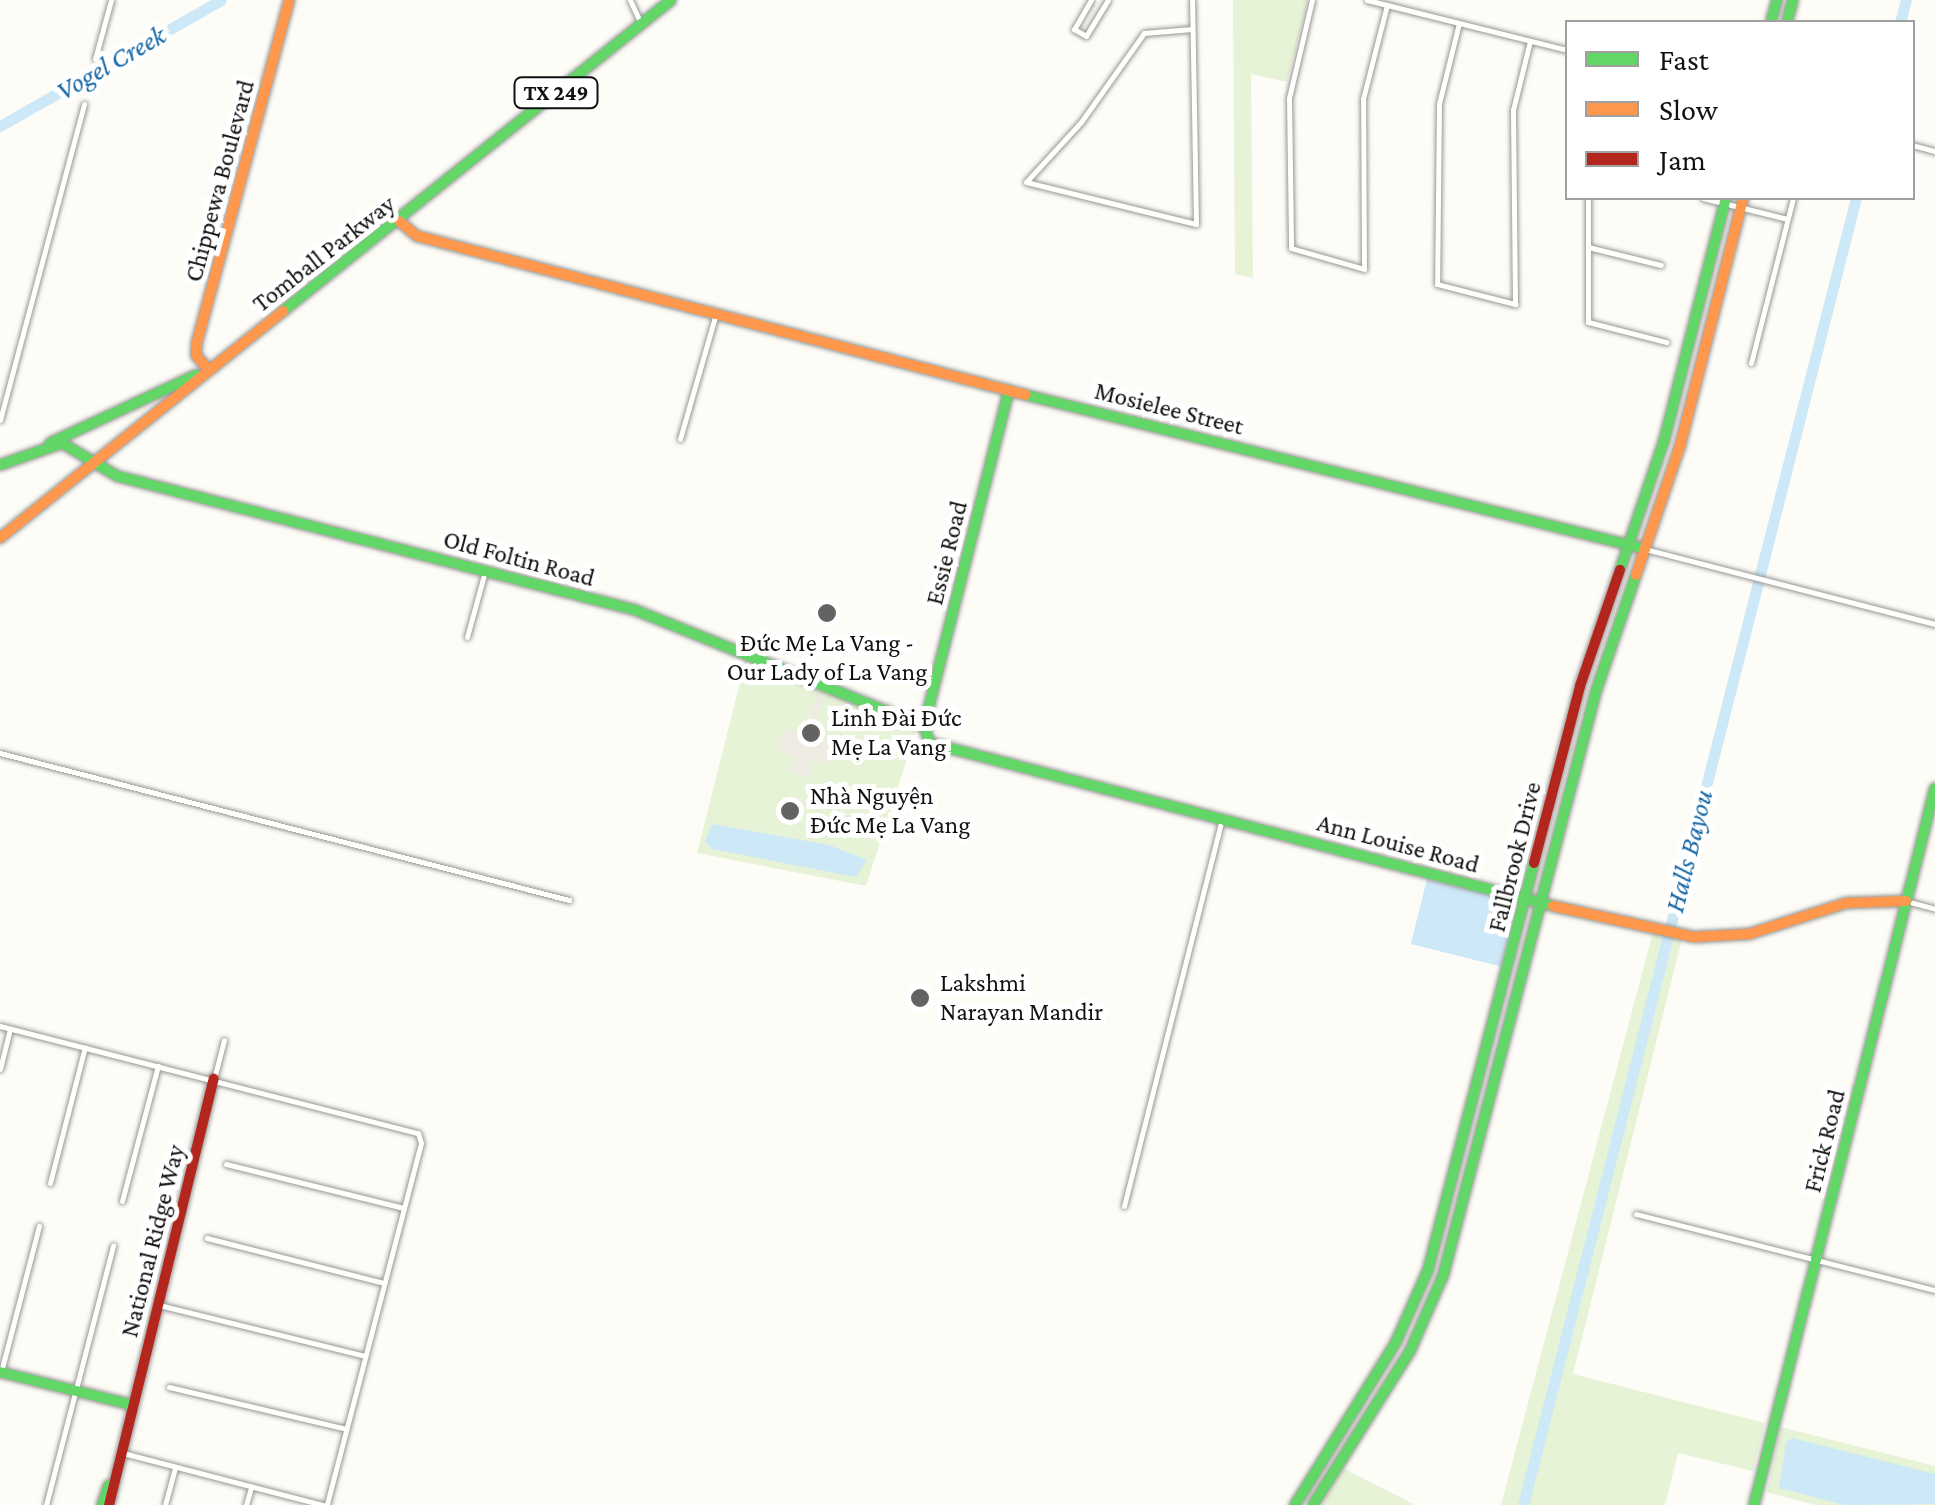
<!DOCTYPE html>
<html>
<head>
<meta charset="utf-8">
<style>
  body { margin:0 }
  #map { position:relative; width:1935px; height:1505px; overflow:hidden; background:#fdfcf7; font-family:"Crimson Pro",serif }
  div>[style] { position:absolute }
  .green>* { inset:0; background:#e7f3d7 }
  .plaza>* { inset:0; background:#edebe2 }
  .water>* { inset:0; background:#cde8f7; transform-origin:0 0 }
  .river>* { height:11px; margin:-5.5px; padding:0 5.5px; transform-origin:5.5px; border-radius:5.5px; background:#cde8f7 }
  .roads { filter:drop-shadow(0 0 2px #979795) drop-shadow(0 0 2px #979795) }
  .street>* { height:5px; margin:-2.5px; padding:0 2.5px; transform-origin:2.5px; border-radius:2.5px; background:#fffffe }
  .fast>* { height:10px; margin:-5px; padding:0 5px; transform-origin:5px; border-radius:5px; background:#63d668 }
  .slow>* { height:10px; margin:-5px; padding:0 5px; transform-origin:5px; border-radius:5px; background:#ff974d }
  .jam>* { height:10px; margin:-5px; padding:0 5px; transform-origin:5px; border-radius:5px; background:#b3261e }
  .dots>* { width:28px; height:28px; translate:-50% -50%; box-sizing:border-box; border:5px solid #fff; border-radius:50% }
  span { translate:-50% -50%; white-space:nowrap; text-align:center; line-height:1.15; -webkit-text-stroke:10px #fff; paint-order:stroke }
  .shield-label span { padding:2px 8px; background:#fff; border:2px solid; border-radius:8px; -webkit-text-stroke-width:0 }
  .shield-label { font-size:22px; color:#111; font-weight:700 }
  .street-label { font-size:25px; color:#111 }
  .poi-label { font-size:25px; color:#111 }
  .left { translate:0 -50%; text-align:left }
  .water-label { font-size:28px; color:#1768a6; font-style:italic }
  .legend { position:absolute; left:1565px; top:20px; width:350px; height:180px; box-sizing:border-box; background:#fff; border:2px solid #a0a0a0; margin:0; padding:12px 18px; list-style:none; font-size:30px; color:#111 }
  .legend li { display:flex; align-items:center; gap:20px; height:50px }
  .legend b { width:50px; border:2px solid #a0a0a0 }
</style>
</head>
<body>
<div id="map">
  <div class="green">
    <i style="clip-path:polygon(1233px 0,1308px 0,1287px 82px,1251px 74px,1253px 278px,1235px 274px)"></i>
    <i style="clip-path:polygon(746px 659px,917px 728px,866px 886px,697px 853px)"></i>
    <i style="clip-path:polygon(1653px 932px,1682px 939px,1573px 1374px,1765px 1423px,1753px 1471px,1678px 1453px,1665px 1505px,1501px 1505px)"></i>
    <i style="clip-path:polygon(1781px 1427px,1935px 1466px,1935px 1505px,1816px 1505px,1767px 1492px)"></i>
    <i style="clip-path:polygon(1343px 1468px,1415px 1505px,1322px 1505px)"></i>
  </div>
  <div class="plaza">
    <i style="clip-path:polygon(817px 693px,824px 696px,814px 735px,836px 741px,831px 762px,810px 764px,814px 775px,808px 778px,788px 770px,797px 760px,779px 749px,784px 728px,806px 733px)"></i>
  </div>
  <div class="water">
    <i style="clip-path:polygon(712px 824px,829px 845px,867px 860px,856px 877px,712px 849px,705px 841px)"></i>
    <i style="left:1427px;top:879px;width:93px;height:67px;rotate:14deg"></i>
    <i style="clip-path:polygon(1792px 1438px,1935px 1474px,1935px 1504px,1844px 1505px,1779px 1488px,1786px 1442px)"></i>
  </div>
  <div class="river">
    <i style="left:1900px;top:22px;width:23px;rotate:-75deg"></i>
    <i style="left:0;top:126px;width:254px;rotate:-29.7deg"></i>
    <i style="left:1523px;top:1505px;width:1349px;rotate:-75.71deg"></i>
  </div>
  <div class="roads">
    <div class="street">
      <i style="left:630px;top:0;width:26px;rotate:65deg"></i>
      <i style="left:1091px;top:0;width:34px;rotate:120deg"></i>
      <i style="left:1074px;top:29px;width:14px;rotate:30deg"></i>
      <i style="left:1086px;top:36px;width:42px;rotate:-58.6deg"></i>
      <i style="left:1312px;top:0;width:101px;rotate:103.2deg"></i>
      <i style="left:1289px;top:98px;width:150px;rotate:89.2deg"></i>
      <i style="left:1291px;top:248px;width:76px;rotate:16deg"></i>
      <i style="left:1364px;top:269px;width:170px;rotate:-90.3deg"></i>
      <i style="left:1363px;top:99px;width:97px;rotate:-75.7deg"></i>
      <i style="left:1367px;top:0;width:207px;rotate:14deg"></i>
      <i style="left:1459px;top:23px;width:83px;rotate:103.9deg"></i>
      <i style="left:1439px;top:104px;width:180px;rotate:90.6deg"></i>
      <i style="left:1437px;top:284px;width:81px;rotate:14.4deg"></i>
      <i style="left:1515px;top:304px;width:194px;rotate:-90.6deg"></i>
      <i style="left:1513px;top:110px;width:71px;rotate:-76.2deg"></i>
      <i style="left:1192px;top:29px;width:48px;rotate:175.2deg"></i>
      <i style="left:1144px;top:33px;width:109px;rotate:125.3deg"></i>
      <i style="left:1081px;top:122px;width:81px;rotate:132.5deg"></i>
      <i style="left:1026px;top:182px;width:175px;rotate:13.9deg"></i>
      <i style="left:1196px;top:224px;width:224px;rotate:-91deg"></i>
      <i style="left:95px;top:59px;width:61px;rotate:-74.8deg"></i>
      <i style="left:1912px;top:145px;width:24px;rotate:15deg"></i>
      <i style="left:1588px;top:198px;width:124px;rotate:90deg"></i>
      <i style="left:1588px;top:322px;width:81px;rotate:14.4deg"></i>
      <i style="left:1703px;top:198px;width:87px;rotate:14deg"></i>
      <i style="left:1588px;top:247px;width:75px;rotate:13.9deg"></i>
      <i style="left:1751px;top:363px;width:170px;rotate:-75.7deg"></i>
      <i style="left:0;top:420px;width:327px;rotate:-75.1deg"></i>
      <i style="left:680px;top:439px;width:127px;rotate:-74deg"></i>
      <i style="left:1645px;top:549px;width:300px;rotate:14.5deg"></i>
      <i style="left:467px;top:637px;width:68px;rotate:-74.7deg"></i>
      <i style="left:0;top:753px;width:588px;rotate:14.49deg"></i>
      <i style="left:1906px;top:901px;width:30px;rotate:15deg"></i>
      <i style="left:0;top:1026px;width:431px;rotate:14.4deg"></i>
      <i style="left:418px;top:1133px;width:10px;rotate:73deg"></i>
      <i style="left:421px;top:1143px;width:374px;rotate:104.6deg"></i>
      <i style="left:0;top:1069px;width:41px;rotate:-76deg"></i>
      <i style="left:214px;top:1079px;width:40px;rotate:-75.6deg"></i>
      <i style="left:226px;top:1164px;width:183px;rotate:13.9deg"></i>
      <i style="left:50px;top:1183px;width:140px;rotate:-75.6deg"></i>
      <i style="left:122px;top:1201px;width:140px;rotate:-75.1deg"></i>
      <i style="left:1124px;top:1206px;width:399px;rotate:-75.8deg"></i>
      <i style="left:1636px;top:1214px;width:309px;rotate:14.3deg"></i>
      <i style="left:207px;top:1238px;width:183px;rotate:14.3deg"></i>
      <i style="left:159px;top:1305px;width:212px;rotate:13.9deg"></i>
      <i style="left:1px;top:1372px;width:151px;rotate:-75.4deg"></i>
      <i style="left:169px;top:1387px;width:182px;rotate:13.3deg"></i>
      <i style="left:123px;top:1453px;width:207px;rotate:14.6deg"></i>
      <i style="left:46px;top:1505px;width:268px;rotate:-75.5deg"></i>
      <i style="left:165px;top:1505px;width:39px;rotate:-75deg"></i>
      <i style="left:246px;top:1505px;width:19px;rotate:-74deg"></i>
    </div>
    <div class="fast">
      <i style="left:1771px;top:22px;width:23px;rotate:-75deg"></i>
      <i style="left:1787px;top:22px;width:23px;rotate:-75deg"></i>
      <i style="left:283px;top:311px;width:497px;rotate:-38.7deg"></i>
      <i style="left:1009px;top:390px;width:347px;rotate:104.2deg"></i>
      <i style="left:924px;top:726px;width:18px;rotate:71deg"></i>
      <i style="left:930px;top:743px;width:644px;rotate:14.66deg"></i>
      <i style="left:1026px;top:395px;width:638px;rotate:13.97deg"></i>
      <i style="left:50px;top:443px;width:161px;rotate:-25deg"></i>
      <i style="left:0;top:465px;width:66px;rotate:-19.5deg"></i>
      <i style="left:62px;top:443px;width:64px;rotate:31deg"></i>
      <i style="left:117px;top:476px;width:535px;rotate:14.5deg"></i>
      <i style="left:635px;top:610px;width:311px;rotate:21.9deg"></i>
      <i style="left:1620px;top:570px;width:136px;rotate:-71.2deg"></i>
      <i style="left:1664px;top:441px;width:251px;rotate:-75.7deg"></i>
      <i style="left:0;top:1372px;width:136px;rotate:14deg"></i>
      <i style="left:102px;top:1505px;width:21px;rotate:-71deg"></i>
      <i style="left:1295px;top:1505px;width:192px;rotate:-58.2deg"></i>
      <i style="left:1396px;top:1342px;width:79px;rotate:-66deg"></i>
      <i style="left:1428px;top:1270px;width:421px;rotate:-75.4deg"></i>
      <i style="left:1313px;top:1505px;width:182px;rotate:-57.8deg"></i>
      <i style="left:1410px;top:1351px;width:82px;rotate:-66.3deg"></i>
      <i style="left:1443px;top:1276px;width:605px;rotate:-75.34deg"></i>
      <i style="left:1596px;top:691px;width:123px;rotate:-71deg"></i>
      <i style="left:1754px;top:1505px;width:739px;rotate:-75.83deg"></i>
    </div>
    <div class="slow">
      <i style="left:399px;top:221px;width:23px;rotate:40deg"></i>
      <i style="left:417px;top:236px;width:629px;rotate:14.63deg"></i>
      <i style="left:208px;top:369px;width:18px;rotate:-131deg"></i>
      <i style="left:196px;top:355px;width:13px;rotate:-86deg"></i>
      <i style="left:197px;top:342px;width:354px;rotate:-74.9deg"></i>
      <i style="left:0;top:538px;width:363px;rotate:-38.7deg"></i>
      <i style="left:1636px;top:575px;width:136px;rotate:-71.2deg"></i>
      <i style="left:1680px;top:446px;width:256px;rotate:-75.7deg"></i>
      <i style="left:1553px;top:906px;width:144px;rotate:12.4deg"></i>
      <i style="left:1694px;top:937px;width:55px;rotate:-3.1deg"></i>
      <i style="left:1749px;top:934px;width:102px;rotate:-17.7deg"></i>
      <i style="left:1846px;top:903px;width:60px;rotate:-1.9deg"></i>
    </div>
    <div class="jam">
      <i style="left:1534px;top:863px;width:183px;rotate:-75.4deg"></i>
      <i style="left:1580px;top:686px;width:123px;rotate:-71deg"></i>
      <i style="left:109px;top:1505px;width:439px;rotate:-76.2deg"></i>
    </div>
  </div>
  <div class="dots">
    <i style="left:827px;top:613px;background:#646362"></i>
    <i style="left:811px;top:733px;background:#646362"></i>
    <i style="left:790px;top:811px;background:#646362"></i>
    <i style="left:920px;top:998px;background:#646362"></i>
  </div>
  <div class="shield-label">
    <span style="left:556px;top:93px">TX 249</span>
  </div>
  <div class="street-label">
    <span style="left:220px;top:181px;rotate:-75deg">Chippewa Boulevard</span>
    <span style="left:324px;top:254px;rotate:-38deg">Tomball Parkway</span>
    <span style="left:1169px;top:409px;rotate:14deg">Mosielee Street</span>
    <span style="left:947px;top:553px;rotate:-76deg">Essie Road</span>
    <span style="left:519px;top:559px;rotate:15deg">Old Foltin Road</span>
    <span style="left:1398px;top:844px;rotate:15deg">Ann Louise Road</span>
    <span style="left:1515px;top:857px;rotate:-76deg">Fallbrook Drive</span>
    <span style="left:1825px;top:1141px;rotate:-76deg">Frick Road</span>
    <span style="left:153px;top:1241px;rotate:-76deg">National Ridge Way</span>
  </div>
  <div class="poi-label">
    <span style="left:827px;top:658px">Đức Mẹ La Vang -<br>Our Lady of La Vang</span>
    <span class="left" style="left:831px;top:733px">Linh Đài Đức<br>Mẹ La Vang</span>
    <span class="left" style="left:810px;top:811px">Nhà Nguyện<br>Đức Mẹ La Vang</span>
    <span class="left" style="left:940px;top:998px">Lakshmi<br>Narayan Mandir</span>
  </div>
  <div class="water-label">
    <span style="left:111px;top:63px;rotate:-30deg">Vogel Creek</span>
    <span style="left:1689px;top:851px;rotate:-76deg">Halls Bayou</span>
  </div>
  <ul class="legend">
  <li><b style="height:12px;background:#63d668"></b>Fast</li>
  <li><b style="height:12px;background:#ff974d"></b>Slow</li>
  <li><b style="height:12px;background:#b3261e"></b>Jam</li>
  </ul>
</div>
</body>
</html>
